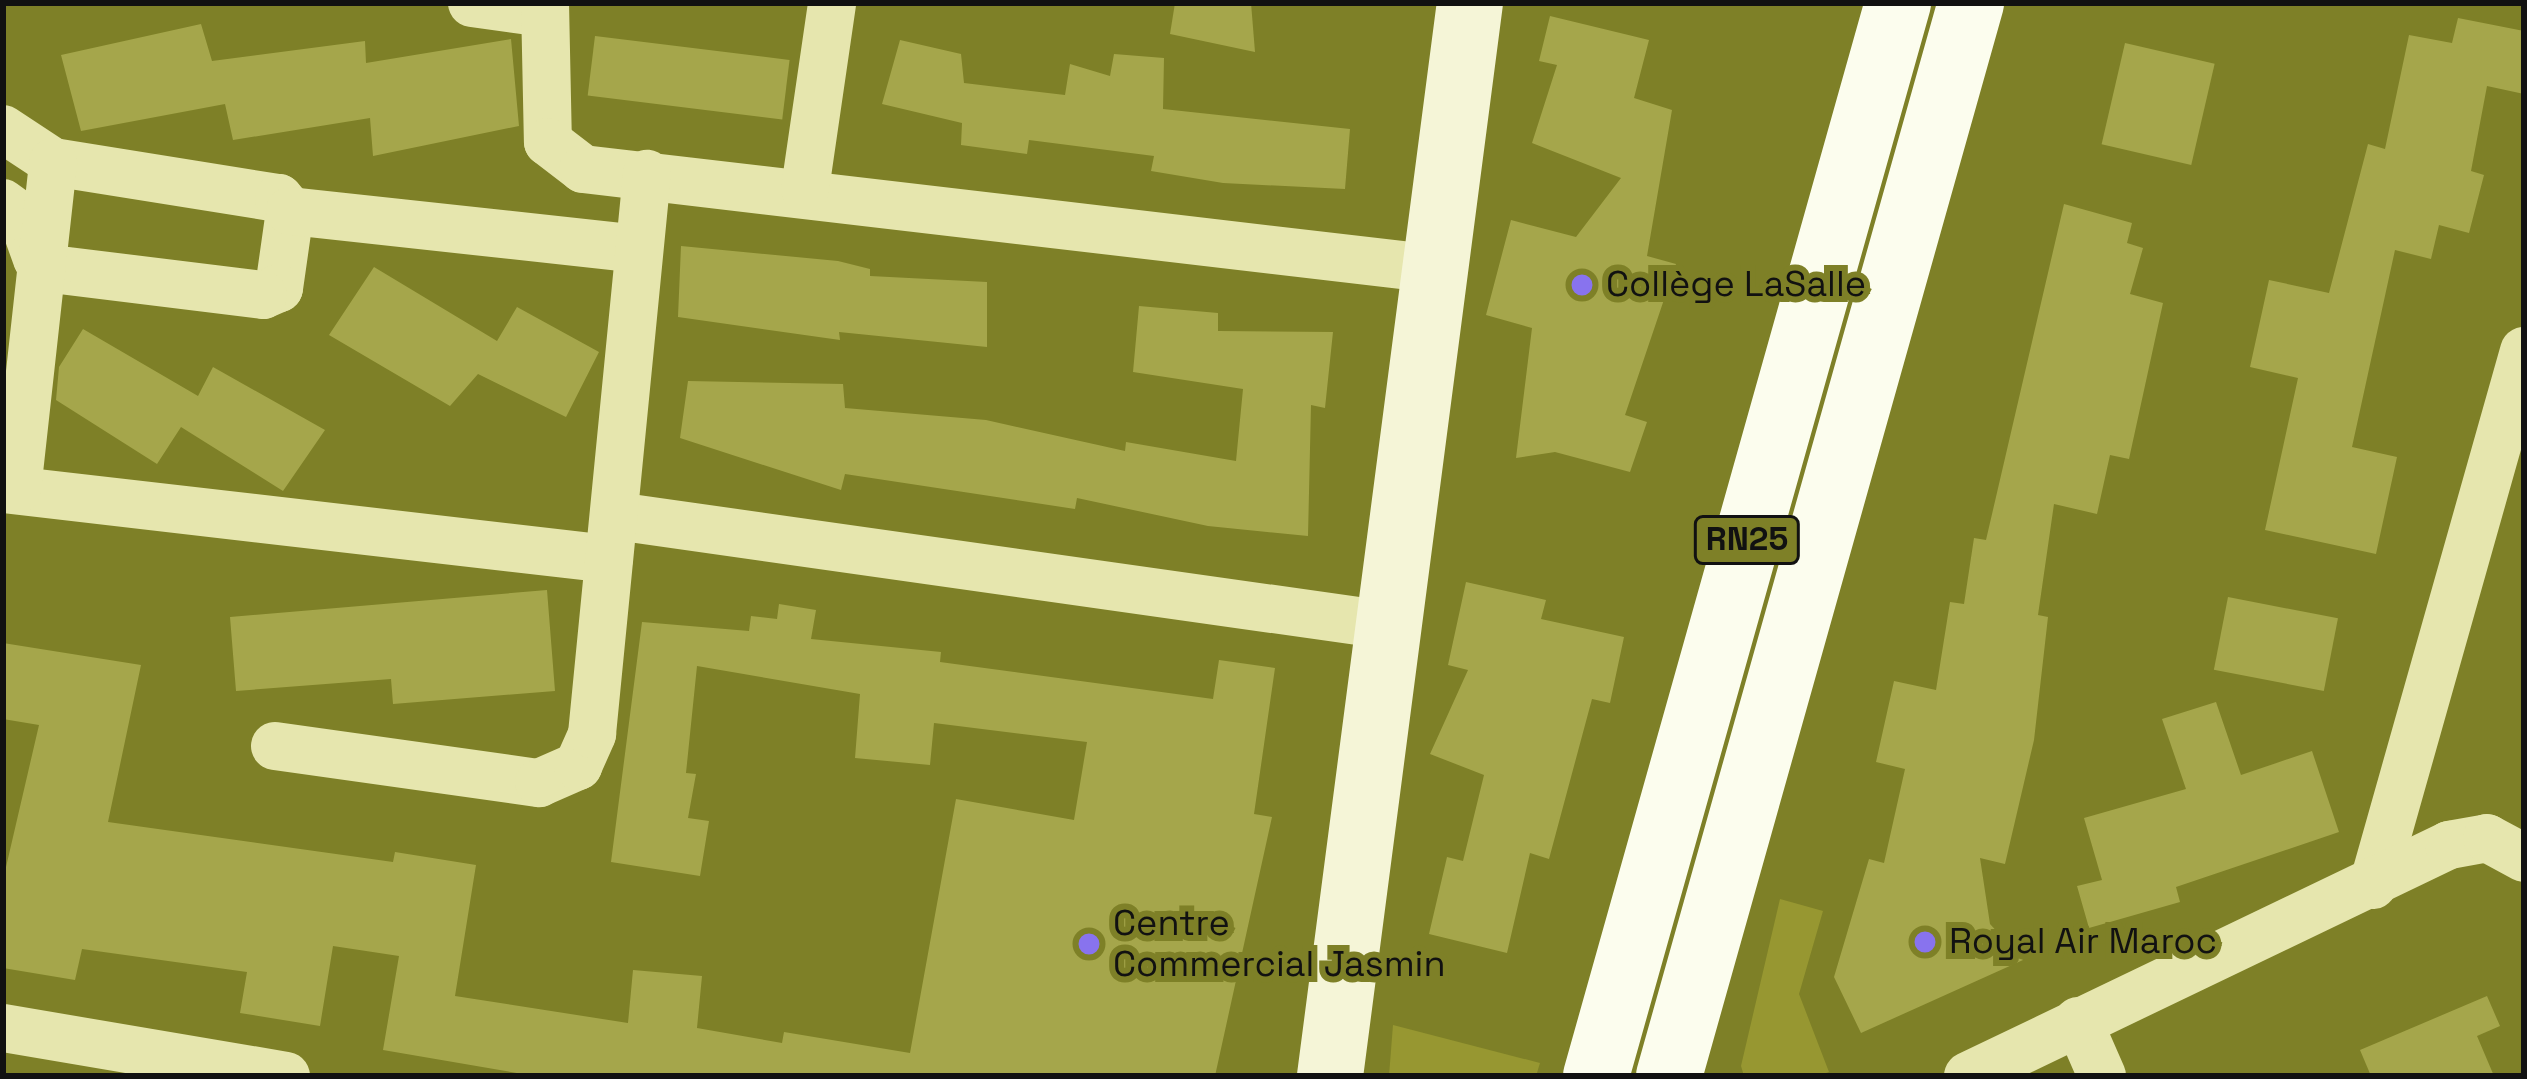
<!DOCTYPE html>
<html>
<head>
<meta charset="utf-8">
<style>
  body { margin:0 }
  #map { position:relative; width:2527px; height:1079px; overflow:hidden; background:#7e8027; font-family:"Space Grotesk",sans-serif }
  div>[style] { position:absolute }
  .green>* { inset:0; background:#979731 }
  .building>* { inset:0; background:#a5a64b; transform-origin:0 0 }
  .minor>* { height:48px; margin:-24px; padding:0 24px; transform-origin:24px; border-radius:24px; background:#e6e6ae }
  .secondary>* { height:66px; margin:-33px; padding:0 33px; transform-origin:33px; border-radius:33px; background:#f5f5d7 }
  .primary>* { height:66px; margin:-33px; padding:0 33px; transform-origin:33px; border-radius:33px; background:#fcfdee }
  .dots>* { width:33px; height:33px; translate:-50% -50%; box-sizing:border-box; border:6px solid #7e8027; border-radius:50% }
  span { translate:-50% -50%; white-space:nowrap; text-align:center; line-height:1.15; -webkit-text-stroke:12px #7e8027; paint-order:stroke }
  .shield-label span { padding:3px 9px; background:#7e8027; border:3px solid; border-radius:9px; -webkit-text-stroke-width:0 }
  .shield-label { font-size:33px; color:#111; font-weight:700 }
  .poi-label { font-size:36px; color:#111 }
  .left { translate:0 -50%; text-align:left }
  .frame { position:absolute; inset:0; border:6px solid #111; pointer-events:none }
</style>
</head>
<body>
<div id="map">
  <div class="green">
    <i style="clip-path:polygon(1780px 899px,1823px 911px,1799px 994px,1829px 1072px,1817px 1076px,1744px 1076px,1741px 1066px)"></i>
    <i style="clip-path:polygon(1393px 1025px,1540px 1063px,1536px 1076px,1389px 1076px)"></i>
  </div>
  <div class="building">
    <i style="clip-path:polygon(1175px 3px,1251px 3px,1255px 52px,1170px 34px)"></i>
    <i style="clip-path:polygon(1550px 16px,1649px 40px,1634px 98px,1672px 110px,1647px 256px,1676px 264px,1625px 415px,1647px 422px,1630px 472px,1555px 452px,1516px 458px,1532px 328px,1486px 315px,1511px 220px,1576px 237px,1621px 178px,1532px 143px,1557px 65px,1539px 61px)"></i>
    <i style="clip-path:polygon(2458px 18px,2524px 31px,2524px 94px,2487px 86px,2471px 171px,2484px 175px,2469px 233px,2439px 225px,2431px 259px,2395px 250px,2352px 447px,2397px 457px,2376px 554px,2265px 530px,2298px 378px,2250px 367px,2269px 280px,2329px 293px,2368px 144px,2385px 149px,2409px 35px,2452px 43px)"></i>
    <i style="clip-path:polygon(201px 24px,212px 61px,365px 41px,366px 63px,511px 39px,519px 126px,373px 156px,370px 118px,233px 140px,225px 104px,81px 131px,61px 55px)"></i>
    <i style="left:595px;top:36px;width:196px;height:60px;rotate:7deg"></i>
    <i style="clip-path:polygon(900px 40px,961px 54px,964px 83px,1065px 95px,1070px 64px,1110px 76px,1114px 54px,1164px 58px,1163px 109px,1350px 129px,1345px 189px,1223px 183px,1151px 171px,1154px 156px,1029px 140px,1027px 154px,961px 145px,962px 123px,882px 104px)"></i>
    <i style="left:2125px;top:43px;width:92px;height:104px;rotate:13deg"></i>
    <i style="clip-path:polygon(2064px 204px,2132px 223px,2127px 243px,2143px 248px,2130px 294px,2163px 303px,2129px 459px,2110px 455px,2097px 514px,2054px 504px,2038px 615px,2048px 617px,2034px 740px,2005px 864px,1980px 858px,1990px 924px,2023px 960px,1861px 1033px,1834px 977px,1869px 859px,1884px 863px,1905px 769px,1876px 762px,1894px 681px,1936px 690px,1950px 602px,1964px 604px,1974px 538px,1986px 540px)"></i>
    <i style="clip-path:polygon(681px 246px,838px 261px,870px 269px,870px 276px,987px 282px,987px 347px,839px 332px,840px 340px,678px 317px)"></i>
    <i style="clip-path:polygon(374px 267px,497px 341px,517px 307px,599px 352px,566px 417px,478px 374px,450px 406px,329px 335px)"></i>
    <i style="clip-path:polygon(1139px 306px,1218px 313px,1218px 331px,1333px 332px,1325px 408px,1311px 405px,1308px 536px,1208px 526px,1077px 498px,1075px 509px,845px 474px,841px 490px,680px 438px,688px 381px,843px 384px,845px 408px,986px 420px,1125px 451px,1126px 442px,1236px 461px,1243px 389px,1133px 372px)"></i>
    <i style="clip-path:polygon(83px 329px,198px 396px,213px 367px,325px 430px,283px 491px,181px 427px,157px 464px,56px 400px,59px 367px)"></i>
    <i style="clip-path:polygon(1466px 582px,1546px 600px,1541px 619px,1624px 637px,1610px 703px,1592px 699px,1549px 859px,1530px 853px,1507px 953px,1429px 934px,1447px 857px,1463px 861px,1484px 775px,1430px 754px,1468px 670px,1448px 665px)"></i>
    <i style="clip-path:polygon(547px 590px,555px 691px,393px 704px,391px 679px,236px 691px,230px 617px)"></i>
    <i style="left:2228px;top:597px;width:112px;height:74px;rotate:11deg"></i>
    <i style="clip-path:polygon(779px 604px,816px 610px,811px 639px,941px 652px,940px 662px,1213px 699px,1219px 660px,1275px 668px,1254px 814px,1272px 817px,1215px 1076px,534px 1076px,383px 1050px,399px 956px,333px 946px,320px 1026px,240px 1013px,247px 972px,82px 949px,75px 980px,3px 968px,3px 880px,39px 725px,3px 719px,3px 643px,141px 665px,108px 822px,393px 862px,395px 852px,476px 865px,455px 996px,628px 1023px,633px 970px,702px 976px,697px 1028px,782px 1043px,784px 1032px,910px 1053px,956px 799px,1074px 820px,1087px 742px,934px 723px,930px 765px,855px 758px,860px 694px,697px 666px,686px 773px,696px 774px,688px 818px,709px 821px,700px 876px,611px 862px,642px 622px,749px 631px,751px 616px,777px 619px)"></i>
    <i style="clip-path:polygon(2216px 702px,2241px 775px,2312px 751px,2339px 832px,2176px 887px,2180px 902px,2089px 928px,2077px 886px,2102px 880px,2084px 818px,2186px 789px,2162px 719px)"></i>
    <i style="clip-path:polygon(2487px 996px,2500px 1026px,2477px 1036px,2494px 1076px,2371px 1076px,2360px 1050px)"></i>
  </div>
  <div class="minor">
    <i style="left:472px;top:3px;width:73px;rotate:7.9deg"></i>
    <i style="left:545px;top:3px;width:139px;rotate:88.8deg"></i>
    <i style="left:548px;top:142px;width:44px;rotate:37.6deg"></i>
    <i style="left:583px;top:169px;width:858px;rotate:6.69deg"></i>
    <i style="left:3px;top:129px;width:60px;rotate:33.4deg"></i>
    <i style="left:53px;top:162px;width:229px;rotate:9.1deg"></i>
    <i style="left:279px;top:198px;width:17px;rotate:50deg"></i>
    <i style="left:290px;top:211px;width:78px;rotate:98.1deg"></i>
    <i style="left:279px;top:288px;width:17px;rotate:156deg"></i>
    <i style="left:263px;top:295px;width:215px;rotate:-173deg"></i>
    <i style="left:50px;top:269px;width:16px;rotate:-142deg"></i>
    <i style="left:37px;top:259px;width:45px;rotate:-109.7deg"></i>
    <i style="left:22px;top:217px;width:24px;rotate:-144deg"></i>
    <i style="left:805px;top:189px;width:188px;rotate:-81.7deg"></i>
    <i style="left:290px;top:211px;width:350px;rotate:6.2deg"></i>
    <i style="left:3px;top:489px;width:610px;rotate:6.59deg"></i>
    <i style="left:17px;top:490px;width:330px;rotate:-83.7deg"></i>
    <i style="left:616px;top:516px;width:778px;rotate:8.06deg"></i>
    <i style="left:275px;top:746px;width:267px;rotate:8deg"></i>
    <i style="left:539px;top:783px;width:43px;rotate:-23.6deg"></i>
    <i style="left:578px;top:766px;width:35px;rotate:-66deg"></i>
    <i style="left:592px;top:734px;width:563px;rotate:-84.39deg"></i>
    <i style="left:2373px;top:885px;width:555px;rotate:-74.21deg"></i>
    <i style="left:2078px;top:1021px;width:60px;rotate:66.4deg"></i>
    <i style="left:3px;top:1028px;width:287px;rotate:9.6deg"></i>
    <i style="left:1968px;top:1076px;width:534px;rotate:-25.65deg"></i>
    <i style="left:2449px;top:845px;width:39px;rotate:-10deg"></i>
    <i style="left:2487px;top:838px;width:42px;rotate:28.4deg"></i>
  </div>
  <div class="secondary">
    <i style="left:1330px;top:1076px;width:1082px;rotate:-82.57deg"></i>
  </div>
  <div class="primary">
    <i style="left:1596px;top:1076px;width:1115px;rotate:-74.28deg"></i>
    <i style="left:1669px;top:1076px;width:1115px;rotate:-74.28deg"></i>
  </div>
  <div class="dots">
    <i style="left:1582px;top:285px;background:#8873ee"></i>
    <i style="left:1925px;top:942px;background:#8873ee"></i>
    <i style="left:1089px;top:944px;background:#8873ee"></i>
  </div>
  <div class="shield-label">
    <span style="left:1747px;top:540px">RN25</span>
  </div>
  <div class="poi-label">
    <span class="left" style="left:1606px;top:285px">Collège LaSalle</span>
    <span class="left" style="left:1113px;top:944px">Centre<br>Commercial Jasmin</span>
    <span class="left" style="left:1949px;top:942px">Royal Air Maroc</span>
  </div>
  <div class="frame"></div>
</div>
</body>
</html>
